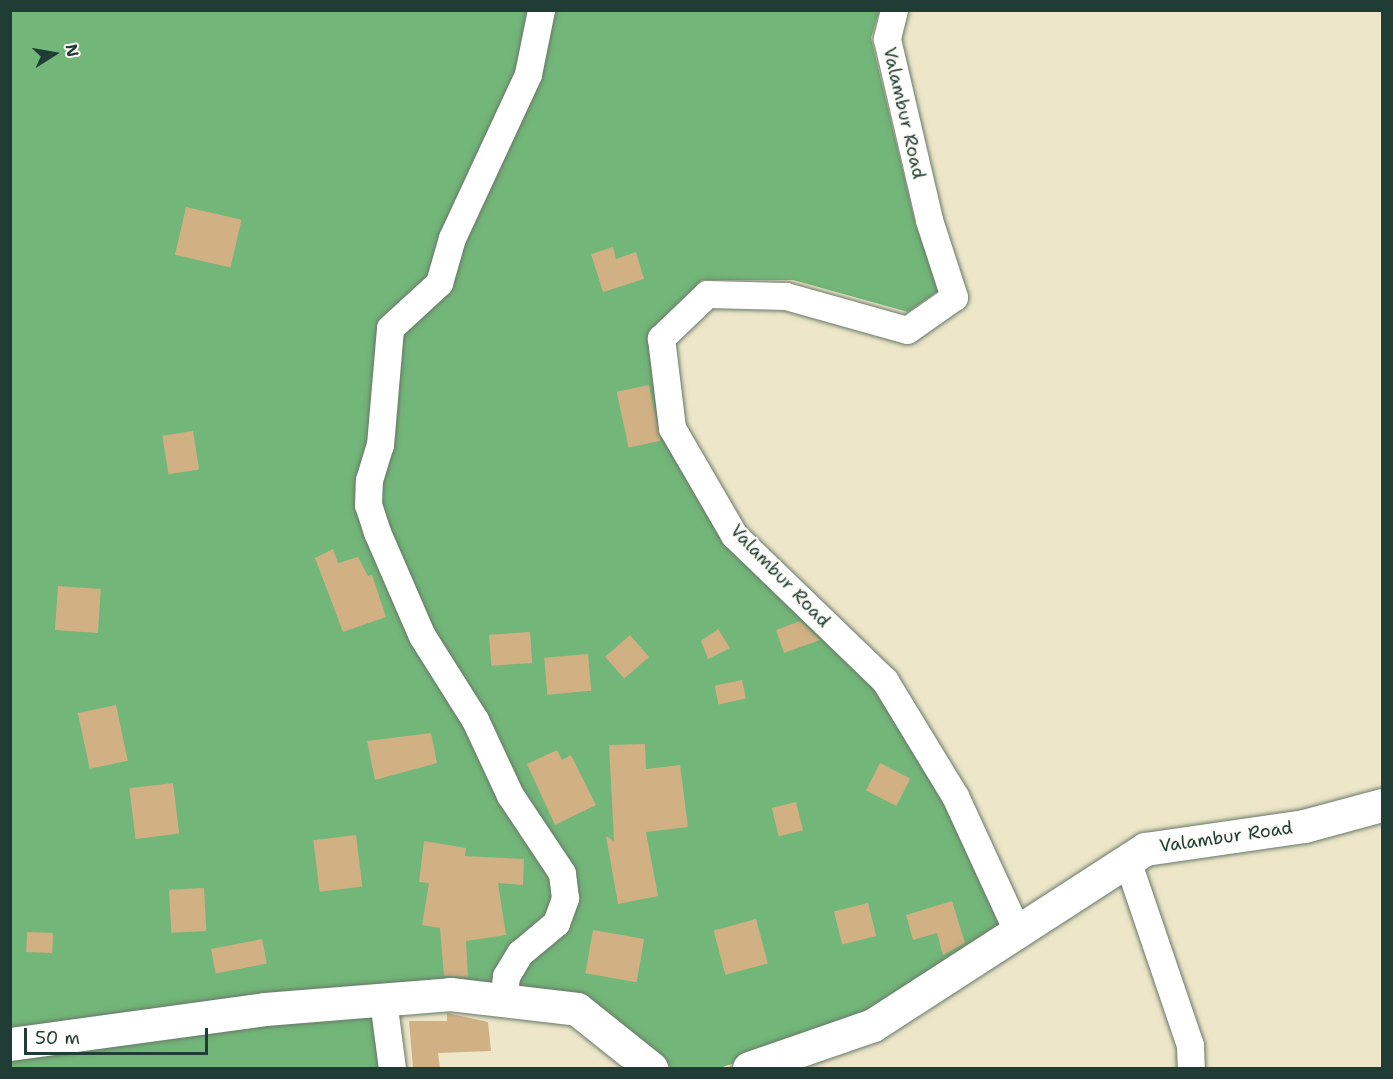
<!DOCTYPE html>
<html>
<head>
<meta charset="utf-8">
<style>
  body { margin:0 }
  #map { position:relative; width:1393px; height:1079px; overflow:hidden; background:#ede6c9; font-family:"Shantell Sans",sans-serif }
  div>[style] { position:absolute }
  .forest>* { inset:0; background:#73b679 }
  .building>* { inset:0; background:#d1b084; transform-origin:0 0 }
  .roads { filter:drop-shadow(0 0 2px #677868) drop-shadow(0 0 2px #677868) }
  .street>* { height:27px; margin:-13.5px; padding:0 13.5px; transform-origin:13.5px; border-radius:13.5px; background:#fff }
  .secondary>* { height:33px; margin:-16.5px; padding:0 16.5px; transform-origin:16.5px; border-radius:16.5px; background:#fff }
  span { translate:-50% -50%; white-space:nowrap; text-align:center; line-height:1.15; -webkit-text-stroke:4.5px #fdfcf7; paint-order:stroke }
  .street-label { font-size:18px; color:#1f3d34 }
  .frame { position:absolute; inset:0; border:12px solid #1f3d34; pointer-events:none }
  .north { position:absolute; left:24px; top:24px; width:60px; height:60px; -webkit-text-stroke:4px #fdfcf7; paint-order:stroke; rotate:79deg; font-size:16px; font-weight:700; line-height:24px; text-align:center; color:#1f3d34 }
  .north::after { content:''; display:block; margin:auto; width:21px; height:27px; background:#1f3d34; clip-path:polygon(50% 0,100% 100%,50% 72%,0 100%) }
  .scale { position:absolute; left:24px; top:1028px; width:184px; height:27px; box-sizing:border-box; border:3px solid #1f3d34; border-top:0; padding-left:8px; font-size:18px; line-height:21px; white-space:nowrap; color:#1f3d34; -webkit-text-stroke:4px #fdfcf7; paint-order:stroke }
</style>
</head>
<body>
<div id="map">
  <div class="forest">
    <i style="clip-path:polygon(10px 11px,879px 11px,871px 38px,916px 226px,940px 290px,908px 312px,793px 280px,702px 280px,651px 331px,660px 430px,876px 687px,946px 801px,1003px 925px,867px 1016px,720px 1068px,672px 1068px,581px 996px,11px 1033px)"></i>
    <i style="clip-path:polygon(372px 1012px,379px 1068px,11px 1068px,10px 1056px)"></i>
  </div>
  <div class="building">
    <i style="left:186px;top:207px;width:57px;height:49px;rotate:13deg"></i>
    <i style="clip-path:polygon(613px 247px,616px 259px,636px 252px,644px 279px,603px 292px,591px 254px)"></i>
    <i style="left:649px;top:385px;width:57px;height:33px;rotate:78deg"></i>
    <i style="left:193px;top:431px;width:39px;height:31px;rotate:81deg"></i>
    <i style="clip-path:polygon(333px 549px,338px 563px,358px 557px,368px 576px,372px 575px,386px 617px,343px 632px,315px 558px)"></i>
    <i style="left:58px;top:586px;width:43px;height:44px;rotate:4deg"></i>
    <i style="clip-path:polygon(800px 621px,820px 640px,784px 653px,776px 630px)"></i>
    <i style="clip-path:polygon(718px 629px,730px 648px,708px 659px,701px 641px)"></i>
    <i style="left:530px;top:632px;width:31px;height:41px;rotate:86deg"></i>
    <i style="left:630px;top:635px;width:29px;height:33px;rotate:49deg"></i>
    <i style="left:588px;top:654px;width:37px;height:44px;rotate:85deg"></i>
    <i style="left:742px;top:680px;width:19px;height:28px;rotate:78deg"></i>
    <i style="left:116px;top:705px;width:57px;height:39px;rotate:78deg"></i>
    <i style="clip-path:polygon(431px 733px,437px 763px,375px 780px,367px 741px)"></i>
    <i style="clip-path:polygon(645px 744px,646px 769px,680px 765px,688px 827px,646px 832px,658px 896px,618px 904px,606px 836px,614px 841px,609px 745px)"></i>
    <i style="clip-path:polygon(557px 750px,562px 760px,571px 755px,596px 805px,555px 825px,527px 764px)"></i>
    <i style="left:880px;top:763px;width:34px;height:31px;rotate:27deg"></i>
    <i style="left:173px;top:783px;width:51px;height:44px;rotate:83deg"></i>
    <i style="left:796px;top:802px;width:29px;height:25px;rotate:76deg"></i>
    <i style="left:356px;top:835px;width:52px;height:43px;rotate:83deg"></i>
    <i style="clip-path:polygon(424px 841px,466px 848px,465px 856px,524px 859px,523px 885px,498px 883px,506px 935px,466px 941px,468px 977px,444px 976px,440px 928px,422px 925px,429px 883px,419px 882px)"></i>
    <i style="left:204px;top:888px;width:43px;height:35px;rotate:87deg"></i>
    <i style="clip-path:polygon(952px 901px,965px 943px,943px 955px,937px 933px,913px 940px,906px 915px)"></i>
    <i style="left:868px;top:903px;width:34px;height:35px;rotate:76deg"></i>
    <i style="left:756px;top:919px;width:46px;height:44px;rotate:75deg"></i>
    <i style="left:593px;top:930px;width:52px;height:44px;rotate:10deg"></i>
    <i style="left:27px;top:932px;width:26px;height:20px;rotate:2deg"></i>
    <i style="left:262px;top:939px;width:25px;height:52px;rotate:79deg"></i>
    <i style="clip-path:polygon(447px 1013px,488px 1022px,491px 1051px,438px 1053px,440px 1068px,413px 1068px,409px 1021px,447px 1021px)"></i>
  </div>
  <div class="roads">
    <div class="street">
      <i style="left:894px;top:10px;width:30px;rotate:104deg"></i>
      <i style="left:887px;top:39px;width:186px;rotate:76.9deg"></i>
      <i style="left:929px;top:220px;width:81px;rotate:72deg"></i>
      <i style="left:954px;top:297px;width:57px;rotate:144.9deg"></i>
      <i style="left:907px;top:330px;width:126px;rotate:-164.3deg"></i>
      <i style="left:786px;top:296px;width:79px;rotate:-178.5deg"></i>
      <i style="left:707px;top:294px;width:64px;rotate:136.3deg"></i>
      <i style="left:661px;top:338px;width:91px;rotate:83deg"></i>
      <i style="left:672px;top:428px;width:124px;rotate:59.9deg"></i>
      <i style="left:734px;top:535px;width:210px;rotate:44deg"></i>
      <i style="left:885px;top:681px;width:135px;rotate:58.7deg"></i>
      <i style="left:955px;top:796px;width:149px;rotate:65.3deg"></i>
      <i style="left:1127px;top:860px;width:195px;rotate:71.2deg"></i>
      <i style="left:1190px;top:1045px;width:23px;rotate:88deg"></i>
      <i style="left:383px;top:1000px;width:69px;rotate:82.5deg"></i>
      <i style="left:503px;top:1001px;width:25px;rotate:-83deg"></i>
      <i style="left:506px;top:976px;width:27px;rotate:-59deg"></i>
      <i style="left:520px;top:953px;width:47px;rotate:-39.8deg"></i>
      <i style="left:556px;top:923px;width:27px;rotate:-70deg"></i>
      <i style="left:565px;top:898px;width:25px;rotate:-97deg"></i>
      <i style="left:562px;top:873px;width:94px;rotate:-123.7deg"></i>
      <i style="left:510px;top:795px;width:83px;rotate:-115deg"></i>
      <i style="left:475px;top:720px;width:99px;rotate:-122.2deg"></i>
      <i style="left:422px;top:636px;width:113px;rotate:-113.4deg"></i>
      <i style="left:377px;top:532px;width:28px;rotate:-108deg"></i>
      <i style="left:368px;top:505px;width:25px;rotate:-88deg"></i>
      <i style="left:369px;top:480px;width:37px;rotate:-73deg"></i>
      <i style="left:380px;top:445px;width:117px;rotate:-85.1deg"></i>
      <i style="left:390px;top:328px;width:67px;rotate:-42.6deg"></i>
      <i style="left:439px;top:283px;width:47px;rotate:-73.9deg"></i>
      <i style="left:452px;top:238px;width:181px;rotate:-65.1deg"></i>
      <i style="left:528px;top:74px;width:65px;rotate:-78.5deg"></i>
    </div>
    <div class="secondary">
      <i style="left:10px;top:1044px;width:257px;rotate:-7.8deg"></i>
      <i style="left:265px;top:1009px;width:186px;rotate:-4.6deg"></i>
      <i style="left:450px;top:994px;width:128px;rotate:6.7deg"></i>
      <i style="left:577px;top:1009px;width:95px;rotate:38.6deg"></i>
      <i style="left:749px;top:1068px;width:131px;rotate:-19.1deg"></i>
      <i style="left:873px;top:1025px;width:324px;rotate:-32.9deg"></i>
      <i style="left:1145px;top:849px;width:161px;rotate:-8.2deg"></i>
      <i style="left:1304px;top:826px;width:81px;rotate:-15.1deg"></i>
    </div>
  </div>
  <div class="street-label">
    <span style="left:904px;top:113px;rotate:77deg">Valambur Road</span>
    <span style="left:780px;top:576px;rotate:46deg">Valambur Road</span>
    <span style="left:1226px;top:837px;rotate:-8deg">Valambur Road</span>
  </div>
  <div class="frame"></div>
  <div class="north">N</div>
  <div class="scale">50 m</div>
</div>
</body>
</html>
